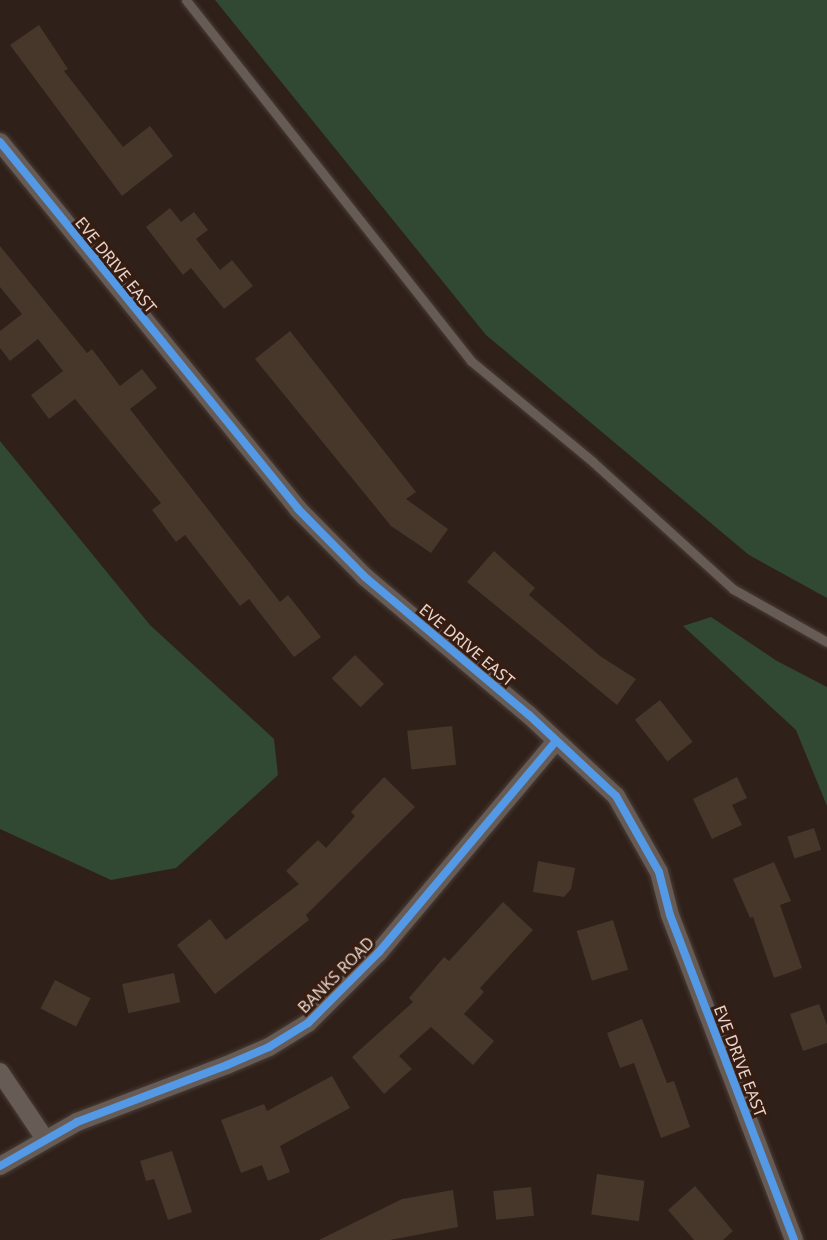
<!DOCTYPE html>
<html>
<head>
<meta charset="utf-8">
<style>
  body { margin:0 }
  #map { position:relative; width:827px; height:1240px; overflow:hidden; background:#2f2019; font-family:"Noto Sans",sans-serif }
  div>[style] { position:absolute }
  .green>* { inset:0; background:#314833 }
  .building>* { inset:0; background:#46372a; transform-origin:0 0 }
  .roads { filter:drop-shadow(0 0 2px #483c36) drop-shadow(0 0 2px #483c36) }
  .service>* { height:9px; margin:-4.5px; padding:0 4.5px; transform-origin:4.5px; border-radius:4.5px; background:#665b55 }
  .minor>* { height:18px; margin:-9px; padding:0 9px; transform-origin:9px; border-radius:9px; background:#665b55 }
  .cycleway>* { height:8px; margin:-4px; padding:0 4px; transform-origin:4px; border-radius:4px; background:#5399e6 }
  span { translate:-50% -50%; white-space:nowrap; text-align:center; line-height:1.15; -webkit-text-stroke:6px #371d11; paint-order:stroke }
  .street-label { font-size:16px; color:#e8d6ce }
</style>
</head>
<body>
<div id="map">
  <div class="green">
    <i style="clip-path:polygon(215px 0,827px 0,827px 598px,749px 555px,486px 335px)"></i>
    <i style="clip-path:polygon(0 441px,150px 625px,274px 739px,278px 775px,176px 868px,111px 880px,0 829px)"></i>
    <i style="clip-path:polygon(711px 617px,777px 661px,827px 687px,827px 806px,796px 730px,683px 626px)"></i>
  </div>
  <div class="building">
    <i style="clip-path:polygon(39px 25px,68px 69px,64px 71px,123px 147px,150px 126px,173px 156px,122px 196px,10px 45px)"></i>
    <i style="clip-path:polygon(170px 208px,181px 222px,194px 212px,208px 230px,196px 239px,220px 270px,232px 260px,253px 286px,224px 309px,191px 268px,183px 275px,146px 227px)"></i>
    <i style="clip-path:polygon(0 246px,87px 353px,92px 349px,120px 386px,142px 369px,157px 388px,130px 409px,280px 602px,288px 595px,321px 637px,294px 657px,249px 599px,240px 606px,185px 535px,176px 542px,152px 510px,161px 503px,75px 399px,49px 419px,31px 395px,63px 371px,38px 339px,10px 361px,0 348px,0 331px,22px 314px,0 287px)"></i>
    <i style="clip-path:polygon(290px 331px,416px 492px,406px 499px,448px 529px,431px 553px,391px 526px,255px 359px)"></i>
    <i style="clip-path:polygon(494px 551px,535px 588px,529px 595px,600px 656px,636px 679px,617px 705px,467px 582px)"></i>
    <i style="left:355px;top:655px;width:41px;height:33px;rotate:45deg"></i>
    <i style="left:660px;top:700px;width:53px;height:32px;rotate:52deg"></i>
    <i style="left:452px;top:726px;width:39px;height:45px;rotate:84deg"></i>
    <i style="clip-path:polygon(384px 777px,415px 807px,306px 915px,309px 920px,215px 994px,177px 945px,210px 919px,226px 940px,299px 884px,286px 871px,318px 840px,326px 848px,355px 816px,351px 812px)"></i>
    <i style="clip-path:polygon(737px 777px,747px 798px,732px 805px,742px 825px,712px 839px,693px 799px)"></i>
    <i style="left:814px;top:828px;width:23px;height:28px;rotate:72deg"></i>
    <i style="clip-path:polygon(538px 861px,575px 868px,571px 889px,564px 897px,533px 892px)"></i>
    <i style="clip-path:polygon(774px 862px,791px 901px,780px 905px,802px 968px,774px 978px,753px 917px,750px 918px,733px 879px)"></i>
    <i style="clip-path:polygon(503px 902px,533px 930px,480px 988px,484px 992px,464px 1014px,494px 1041px,473px 1065px,431px 1027px,399px 1056px,412px 1069px,384px 1094px,352px 1057px,413px 1002px,409px 998px,444px 957px,449px 961px)"></i>
    <i style="left:613px;top:920px;width:52px;height:38px;rotate:73deg"></i>
    <i style="left:174px;top:973px;width:30px;height:53px;rotate:78deg"></i>
    <i style="left:55px;top:980px;width:40px;height:32px;rotate:27deg"></i>
    <i style="clip-path:polygon(819px 1004px,827px 1025px,827px 1043px,803px 1051px,790px 1014px)"></i>
    <i style="clip-path:polygon(642px 1019px,667px 1083px,674px 1081px,690px 1127px,661px 1138px,634px 1063px,620px 1068px,607px 1033px)"></i>
    <i style="clip-path:polygon(332px 1076px,350px 1108px,280px 1146px,290px 1172px,268px 1181px,262px 1165px,241px 1173px,221px 1120px,264px 1104px,267px 1111px)"></i>
    <i style="clip-path:polygon(172px 1151px,192px 1212px,168px 1220px,154px 1179px,146px 1181px,140px 1161px)"></i>
    <i style="left:597px;top:1174px;width:48px;height:41px;rotate:8deg"></i>
    <i style="clip-path:polygon(695px 1186px,733px 1231px,723px 1240px,694px 1240px,668px 1210px)"></i>
    <i style="left:531px;top:1187px;width:29px;height:38px;rotate:84deg"></i>
    <i style="clip-path:polygon(453px 1190px,458px 1227px,390px 1240px,319px 1240px,402px 1199px)"></i>
  </div>
  <div class="roads">
    <div class="service">
      <i style="left:186px;top:0;width:460px;rotate:51.7deg"></i>
      <i style="left:471px;top:361px;width:158px;rotate:39.6deg"></i>
      <i style="left:593px;top:462px;width:189px;rotate:42.2deg"></i>
      <i style="left:733px;top:589px;width:108px;rotate:29.4deg"></i>
    </div>
    <div class="minor">
      <i style="left:0;top:142px;width:473px;rotate:50.9deg"></i>
      <i style="left:298px;top:509px;width:95px;rotate:45.4deg"></i>
      <i style="left:365px;top:577px;width:214px;rotate:40.1deg"></i>
      <i style="left:529px;top:715px;width:119px;rotate:43deg"></i>
      <i style="left:616px;top:796px;width:87px;rotate:60.5deg"></i>
      <i style="left:659px;top:872px;width:44px;rotate:75.7deg"></i>
      <i style="left:670px;top:915px;width:348px;rotate:69.1deg"></i>
      <i style="left:0;top:1072px;width:81px;rotate:56.1deg"></i>
      <i style="left:0;top:1166px;width:89px;rotate:-29.7deg"></i>
      <i style="left:77px;top:1122px;width:160px;rotate:-20.8deg"></i>
      <i style="left:227px;top:1065px;width:46px;rotate:-23.2deg"></i>
      <i style="left:269px;top:1047px;width:46px;rotate:-31.6deg"></i>
      <i style="left:308px;top:1023px;width:100px;rotate:-45deg"></i>
      <i style="left:379px;top:952px;width:275px;rotate:-50deg"></i>
    </div>
  </div>
  <div class="cycleway">
    <i style="left:0;top:142px;width:473px;rotate:50.9deg"></i>
    <i style="left:298px;top:509px;width:95px;rotate:45.4deg"></i>
    <i style="left:365px;top:577px;width:214px;rotate:40.1deg"></i>
    <i style="left:529px;top:715px;width:119px;rotate:43deg"></i>
    <i style="left:616px;top:796px;width:87px;rotate:60.5deg"></i>
    <i style="left:659px;top:872px;width:44px;rotate:75.7deg"></i>
    <i style="left:670px;top:915px;width:348px;rotate:69.1deg"></i>
    <i style="left:0;top:1166px;width:89px;rotate:-29.7deg"></i>
    <i style="left:77px;top:1122px;width:160px;rotate:-20.8deg"></i>
    <i style="left:227px;top:1065px;width:46px;rotate:-23.2deg"></i>
    <i style="left:269px;top:1047px;width:46px;rotate:-31.6deg"></i>
    <i style="left:308px;top:1023px;width:100px;rotate:-45deg"></i>
    <i style="left:379px;top:952px;width:275px;rotate:-50deg"></i>
  </div>
  <div class="street-label">
    <span style="left:116px;top:265px;rotate:51deg">EVE DRIVE EAST</span>
    <span style="left:467px;top:645px;rotate:40deg">EVE DRIVE EAST</span>
    <span style="left:336px;top:975px;rotate:-45deg">BANKS ROAD</span>
    <span style="left:740px;top:1061px;rotate:69deg">EVE DRIVE EAST</span>
  </div>
</div>
</body>
</html>
